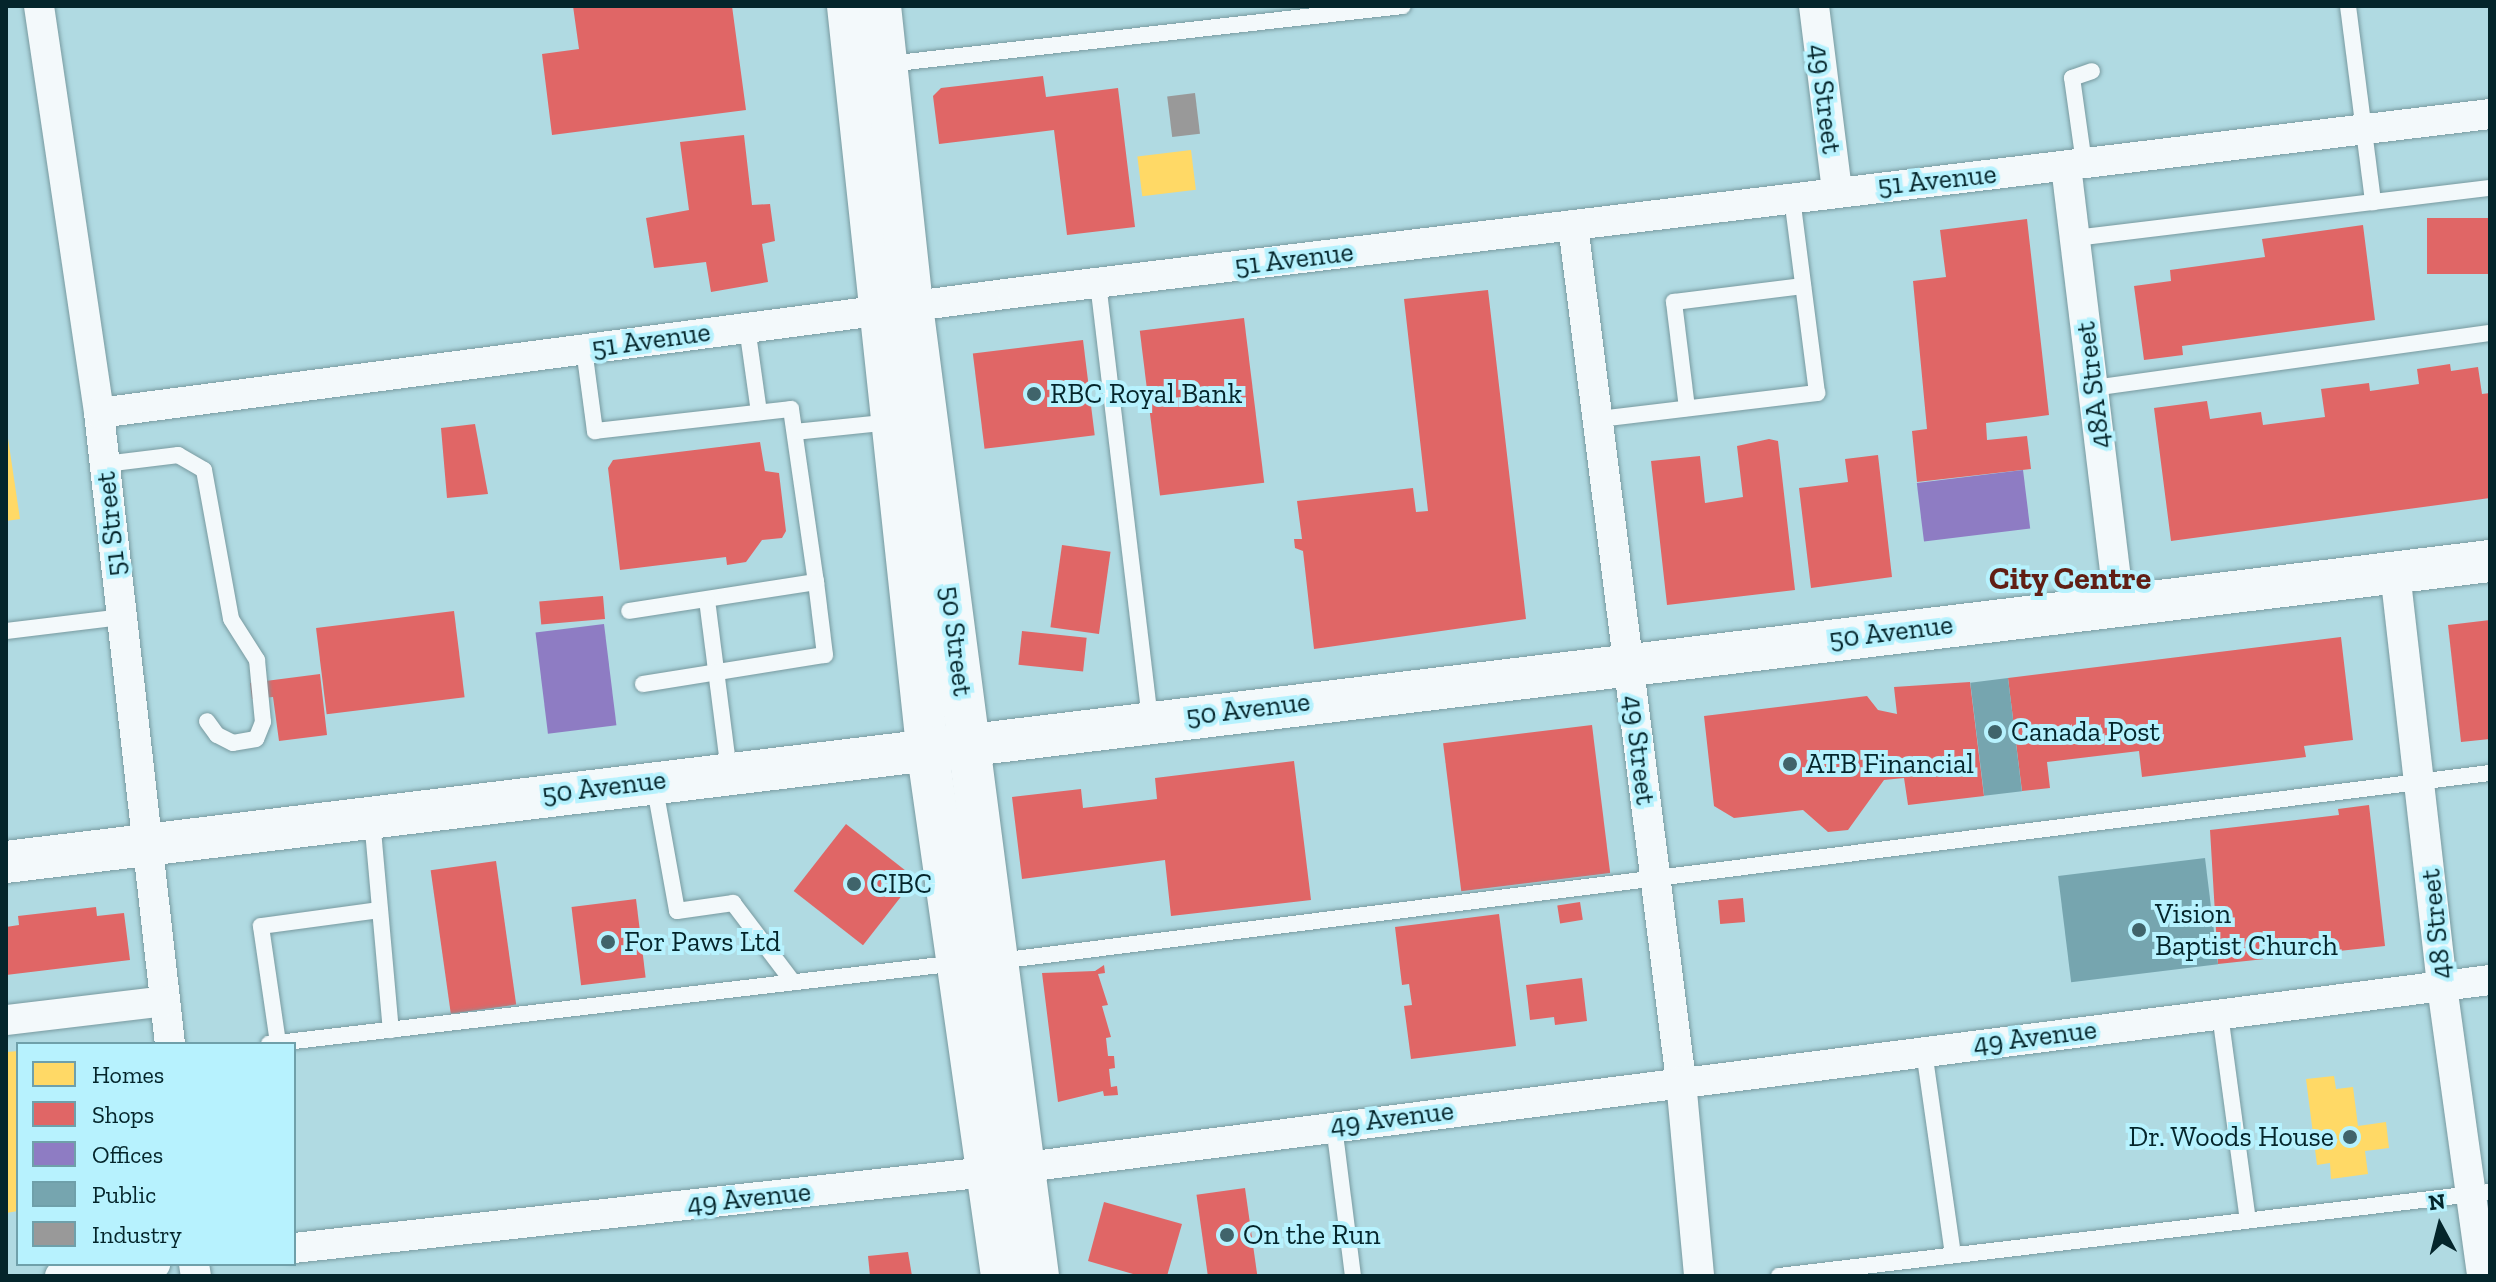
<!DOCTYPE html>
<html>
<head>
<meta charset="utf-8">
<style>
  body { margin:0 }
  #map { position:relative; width:2496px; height:1282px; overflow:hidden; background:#b0dae2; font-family:"Zilla Slab",serif }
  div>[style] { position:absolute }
  .homes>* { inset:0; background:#ffd966; transform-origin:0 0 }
  .shops>* { inset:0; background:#e06666; transform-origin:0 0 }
  .offices>* { inset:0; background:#8e7cc3; transform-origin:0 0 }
  .public>* { inset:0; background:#76a5af; transform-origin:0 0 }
  .industry>* { inset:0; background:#999; transform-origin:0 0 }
  .roads { filter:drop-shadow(0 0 2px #789aa0) drop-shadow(0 0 2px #789aa0) }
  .lane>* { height:16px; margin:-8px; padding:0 8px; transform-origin:8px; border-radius:8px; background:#f3f9fb }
  .street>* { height:30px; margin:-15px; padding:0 15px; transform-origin:15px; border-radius:15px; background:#f3f9fb }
  .secondary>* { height:42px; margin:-21px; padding:0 21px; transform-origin:21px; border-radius:21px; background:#f3f9fb }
  .dots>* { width:22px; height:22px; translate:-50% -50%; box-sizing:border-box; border:4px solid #b7f2fe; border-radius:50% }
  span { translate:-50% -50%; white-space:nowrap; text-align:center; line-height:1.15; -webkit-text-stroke:8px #b7f2fe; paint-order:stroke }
  .street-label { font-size:28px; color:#04252b }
  .poi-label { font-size:28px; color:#04252b }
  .left { translate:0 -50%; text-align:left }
  .right { translate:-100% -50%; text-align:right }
  .quarter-label { font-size:32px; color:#611e14; font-weight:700 }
  .frame { position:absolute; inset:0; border:8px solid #04252b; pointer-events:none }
  .legend { position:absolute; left:16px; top:1042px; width:280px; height:224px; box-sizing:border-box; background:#b7f2fe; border:2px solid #6fa0aa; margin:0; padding:10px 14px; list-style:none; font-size:24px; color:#04252b }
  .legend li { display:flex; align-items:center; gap:16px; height:40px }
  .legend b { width:40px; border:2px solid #6fa0aa }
  .north { position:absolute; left:2400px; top:1186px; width:80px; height:80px; -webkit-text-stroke:6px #b7f2fe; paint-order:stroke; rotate:353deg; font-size:22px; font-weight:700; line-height:32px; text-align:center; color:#04252b }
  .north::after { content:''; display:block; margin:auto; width:28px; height:36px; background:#04252b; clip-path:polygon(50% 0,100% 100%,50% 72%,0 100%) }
</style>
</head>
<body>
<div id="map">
  <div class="homes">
    <i style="left:1191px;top:150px;width:40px;height:54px;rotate:83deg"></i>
    <i style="clip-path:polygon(6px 425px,20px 519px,6px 521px)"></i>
    <i style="clip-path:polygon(18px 1051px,18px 1211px,6px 1213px,6px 1062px,7px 1052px)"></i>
    <i style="clip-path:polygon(2334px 1076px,2336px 1089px,2353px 1087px,2358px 1126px,2386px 1122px,2389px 1148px,2365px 1151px,2368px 1174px,2331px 1179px,2330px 1163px,2317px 1165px,2306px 1079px)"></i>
  </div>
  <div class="shops">
    <i style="clip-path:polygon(573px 6px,732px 6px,746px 110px,552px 135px,542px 54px,579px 49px)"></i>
    <i style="clip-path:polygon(1043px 76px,1046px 97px,1118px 88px,1135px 227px,1067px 235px,1054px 130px,939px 144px,933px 96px,941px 88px)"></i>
    <i style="clip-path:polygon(744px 135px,752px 205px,770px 204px,775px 241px,762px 244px,768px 282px,711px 292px,706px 262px,654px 268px,646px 218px,689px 210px,680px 142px)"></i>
    <i style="left:2490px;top:218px;width:56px;height:63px;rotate:90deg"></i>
    <i style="clip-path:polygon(2027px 219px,2049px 415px,1986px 423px,1987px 440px,2027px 436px,2031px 469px,1917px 482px,1912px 431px,1927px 429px,1913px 281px,1946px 277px,1940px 230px)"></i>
    <i style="clip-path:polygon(2363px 225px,2375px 320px,2182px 346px,2183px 355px,2144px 360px,2134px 286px,2171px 281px,2170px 270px,2265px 257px,2262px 239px)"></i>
    <i style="clip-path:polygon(1488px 290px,1526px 619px,1314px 649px,1303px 551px,1295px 548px,1294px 539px,1302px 539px,1297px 501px,1413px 488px,1416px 512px,1428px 511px,1404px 299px)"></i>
    <i style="left:1244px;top:318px;width:166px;height:105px;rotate:83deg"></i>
    <i style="left:1083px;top:340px;width:96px;height:111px;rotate:83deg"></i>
    <i style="clip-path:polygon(2450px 364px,2451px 371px,2478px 367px,2482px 394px,2490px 393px,2490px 498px,2171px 541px,2154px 408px,2207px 401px,2210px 419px,2261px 412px,2263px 425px,2325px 417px,2321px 389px,2369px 383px,2370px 391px,2419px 384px,2417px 369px)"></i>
    <i style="clip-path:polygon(475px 424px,488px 494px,447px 498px,441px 428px)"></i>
    <i style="clip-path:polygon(1769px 439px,1778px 441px,1795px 590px,1667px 605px,1651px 461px,1700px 456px,1705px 503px,1743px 497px,1737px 446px)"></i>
    <i style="clip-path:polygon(760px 442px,765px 471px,779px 473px,786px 531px,782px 538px,762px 540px,746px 562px,727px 565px,726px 557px,620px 570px,608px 468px,613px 460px)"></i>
    <i style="clip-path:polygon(1878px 455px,1892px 577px,1811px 588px,1799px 488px,1848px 482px,1845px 459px)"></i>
    <i style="left:1062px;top:545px;width:49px;height:83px;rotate:8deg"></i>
    <i style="left:603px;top:596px;width:23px;height:64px;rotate:85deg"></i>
    <i style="left:454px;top:611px;width:87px;height:139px;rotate:83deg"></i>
    <i style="clip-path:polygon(2490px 620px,2490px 739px,2461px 742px,2448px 625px)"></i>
    <i style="left:1022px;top:631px;width:65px;height:34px;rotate:6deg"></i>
    <i style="clip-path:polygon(2341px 637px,2353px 740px,2304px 746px,2306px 757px,2142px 777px,2139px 751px,2047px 762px,2050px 788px,2022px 791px,2008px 678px)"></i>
    <i style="clip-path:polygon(320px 674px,327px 735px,279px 741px,273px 697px,252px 699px,250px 683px)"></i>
    <i style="clip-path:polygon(1970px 682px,1984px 796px,1908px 805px,1904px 778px,1884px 780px,1848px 830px,1828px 832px,1803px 810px,1734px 818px,1714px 806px,1704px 716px,1867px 696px,1878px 710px,1897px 714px,1894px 687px)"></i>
    <i style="left:1592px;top:725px;width:149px;height:150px;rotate:83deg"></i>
    <i style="clip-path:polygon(1294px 761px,1311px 900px,1171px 916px,1165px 860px,1022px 879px,1012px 797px,1081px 789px,1083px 808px,1157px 799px,1155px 778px)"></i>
    <i style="clip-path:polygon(2369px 805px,2385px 946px,2218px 964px,2210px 830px,2339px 815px,2338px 809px)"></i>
    <i style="left:846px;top:824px;width:88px;height:85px;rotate:38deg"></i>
    <i style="left:496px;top:861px;width:145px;height:66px;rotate:82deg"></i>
    <i style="left:1743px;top:898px;width:24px;height:25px;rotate:85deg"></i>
    <i style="left:636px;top:899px;width:79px;height:65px;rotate:83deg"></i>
    <i style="left:1580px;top:902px;width:18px;height:23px;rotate:81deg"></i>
    <i style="clip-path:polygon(96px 907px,97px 916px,124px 913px,130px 960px,6px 975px,6px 927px,19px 925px,18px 916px)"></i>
    <i style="clip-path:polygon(1499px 914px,1516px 1046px,1411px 1059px,1404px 1006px,1412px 1005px,1409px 984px,1402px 985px,1395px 927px)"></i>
    <i style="clip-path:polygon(1104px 965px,1105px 973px,1098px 974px,1108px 1005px,1102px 1006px,1111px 1037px,1106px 1038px,1108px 1056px,1114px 1056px,1115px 1068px,1109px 1069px,1111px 1087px,1117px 1086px,1118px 1095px,1104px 1096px,1103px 1091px,1058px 1102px,1042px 973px,1095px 971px)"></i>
    <i style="clip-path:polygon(1582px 978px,1587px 1021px,1555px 1025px,1554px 1017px,1530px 1020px,1526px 985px)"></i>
    <i style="left:1245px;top:1188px;width:89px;height:49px;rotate:82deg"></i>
    <i style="clip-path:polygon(1104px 1202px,1182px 1224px,1167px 1276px,1140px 1276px,1088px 1261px)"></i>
    <i style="clip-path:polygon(908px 1252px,912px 1276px,870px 1276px,868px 1256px)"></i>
  </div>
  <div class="offices">
    <i style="left:2023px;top:470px;width:59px;height:107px;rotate:83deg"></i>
    <i style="left:604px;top:624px;width:102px;height:69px;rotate:83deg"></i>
  </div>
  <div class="public">
    <i style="left:2008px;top:678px;width:114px;height:38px;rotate:83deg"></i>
    <i style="left:2205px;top:858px;width:107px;height:148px;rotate:83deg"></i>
  </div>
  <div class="industry">
    <i style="left:1195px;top:93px;width:41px;height:28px;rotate:83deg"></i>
  </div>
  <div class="roads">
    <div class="lane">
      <i style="left:2348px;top:6px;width:198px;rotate:82.7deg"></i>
      <i style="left:888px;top:64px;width:518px;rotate:-6.43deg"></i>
      <i style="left:2084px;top:163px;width:86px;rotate:-98deg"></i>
      <i style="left:2072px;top:78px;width:21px;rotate:-19deg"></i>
      <i style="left:2075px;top:238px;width:418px;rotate:-6.9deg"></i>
      <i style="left:1098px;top:283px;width:440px;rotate:83.2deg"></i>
      <i style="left:747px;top:327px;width:86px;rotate:82deg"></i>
      <i style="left:584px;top:349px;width:83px;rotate:82.4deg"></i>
      <i style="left:595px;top:431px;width:197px;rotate:-6.4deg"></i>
      <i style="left:791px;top:409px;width:175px;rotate:81.8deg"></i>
      <i style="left:816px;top:582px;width:189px;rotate:171.2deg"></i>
      <i style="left:2093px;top:388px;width:401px;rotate:-7.9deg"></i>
      <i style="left:1687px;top:408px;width:107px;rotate:-97deg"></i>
      <i style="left:1674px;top:302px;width:130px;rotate:-7.1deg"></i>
      <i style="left:1599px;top:419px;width:220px;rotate:-6.8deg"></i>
      <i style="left:1817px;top:393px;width:198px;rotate:-97.3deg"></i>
      <i style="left:795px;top:432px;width:98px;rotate:-5.9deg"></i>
      <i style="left:105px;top:464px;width:74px;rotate:-7deg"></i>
      <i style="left:178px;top:455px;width:30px;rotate:30deg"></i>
      <i style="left:204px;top:470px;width:151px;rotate:79.7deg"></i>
      <i style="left:231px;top:619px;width:49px;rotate:57.6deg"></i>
      <i style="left:257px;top:660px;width:62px;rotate:84.5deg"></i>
      <i style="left:263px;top:722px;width:18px;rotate:112deg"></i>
      <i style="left:256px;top:739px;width:23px;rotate:170deg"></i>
      <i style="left:233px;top:743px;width:18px;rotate:-153deg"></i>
      <i style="left:217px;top:735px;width:17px;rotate:-126deg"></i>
      <i style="left:707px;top:600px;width:173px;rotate:82.7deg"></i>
      <i style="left:6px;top:631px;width:116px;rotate:-6.9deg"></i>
      <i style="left:643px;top:684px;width:184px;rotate:-9.1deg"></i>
      <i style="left:825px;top:655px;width:74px;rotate:-97deg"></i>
      <i style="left:654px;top:783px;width:130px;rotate:79.8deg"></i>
      <i style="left:677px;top:911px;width:57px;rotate:-8.1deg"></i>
      <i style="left:733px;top:903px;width:99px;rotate:52.8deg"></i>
      <i style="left:372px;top:819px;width:212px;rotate:84.9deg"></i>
      <i style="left:999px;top:961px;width:1503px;rotate:-7.19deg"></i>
      <i style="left:2220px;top:1014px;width:208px;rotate:82.3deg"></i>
      <i style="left:278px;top:1043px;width:118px;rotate:-98.3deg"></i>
      <i style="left:261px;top:926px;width:119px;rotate:-7.7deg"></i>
      <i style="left:269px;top:1044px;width:693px;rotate:-6.71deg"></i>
      <i style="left:1924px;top:1051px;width:206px;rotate:81.9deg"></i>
      <i style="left:1334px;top:1126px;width:151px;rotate:82.8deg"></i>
      <i style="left:1779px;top:1276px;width:716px;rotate:-6.74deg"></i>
    </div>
    <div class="street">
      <i style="left:39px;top:6px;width:411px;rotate:81.6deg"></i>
      <i style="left:99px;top:413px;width:635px;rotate:83.58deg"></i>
      <i style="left:1814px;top:6px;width:186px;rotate:82.9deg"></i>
      <i style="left:2066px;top:166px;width:442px;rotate:83.1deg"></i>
      <i style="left:1573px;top:225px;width:863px;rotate:82.81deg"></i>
      <i style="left:1681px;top:1081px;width:196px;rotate:84.7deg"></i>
      <i style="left:99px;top:413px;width:922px;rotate:-7.48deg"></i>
      <i style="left:1013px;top:293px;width:1488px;rotate:-6.91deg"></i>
      <i style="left:2395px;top:572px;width:417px;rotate:83.5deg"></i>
      <i style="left:2442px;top:986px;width:293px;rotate:82.1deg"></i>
      <i style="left:6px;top:1020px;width:160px;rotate:-6.8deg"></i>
      <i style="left:294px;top:1248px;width:697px;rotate:-6.26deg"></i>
      <i style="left:987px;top:1172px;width:1515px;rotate:-7.28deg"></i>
      <i style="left:194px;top:1264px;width:12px;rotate:81deg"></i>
      <i style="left:60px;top:1276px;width:96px;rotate:-7.2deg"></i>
    </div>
    <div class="secondary">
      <i style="left:848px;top:6px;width:745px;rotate:83.91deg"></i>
      <i style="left:927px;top:747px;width:534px;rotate:81.93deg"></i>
      <i style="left:880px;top:6px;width:302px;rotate:83.9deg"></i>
      <i style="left:912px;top:306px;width:978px;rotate:82.6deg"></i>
      <i style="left:6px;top:862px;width:2502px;rotate:-6.91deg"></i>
    </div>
  </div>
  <div class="dots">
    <i style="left:1034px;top:394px;background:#40646b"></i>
    <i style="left:1995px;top:732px;background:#40646b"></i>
    <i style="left:1790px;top:764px;background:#40646b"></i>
    <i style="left:854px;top:884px;background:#40646b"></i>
    <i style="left:2139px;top:930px;background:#40646b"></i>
    <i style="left:608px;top:942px;background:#40646b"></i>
    <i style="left:2350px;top:1137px;background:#40646b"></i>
    <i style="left:1227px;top:1235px;background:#40646b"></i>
  </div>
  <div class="street-label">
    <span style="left:1825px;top:99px;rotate:83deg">49 Street</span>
    <span style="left:1937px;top:180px;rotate:-6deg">51 Avenue</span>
    <span style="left:1294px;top:259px;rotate:-7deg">51 Avenue</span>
    <span style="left:651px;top:340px;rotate:-8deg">51 Avenue</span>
    <span style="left:2093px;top:385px;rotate:-97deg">48A Street</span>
    <span style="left:111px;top:524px;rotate:-96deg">51 Street</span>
    <span style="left:1891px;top:632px;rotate:-7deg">50 Avenue</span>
    <span style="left:956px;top:641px;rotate:83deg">50 Street</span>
    <span style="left:1248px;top:709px;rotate:-7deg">50 Avenue</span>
    <span style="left:1639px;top:750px;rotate:83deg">49 Street</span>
    <span style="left:604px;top:787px;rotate:-7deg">50 Avenue</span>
    <span style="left:2436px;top:924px;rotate:-96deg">48 Street</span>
    <span style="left:2035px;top:1037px;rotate:-7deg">49 Avenue</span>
    <span style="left:1392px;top:1118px;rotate:-7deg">49 Avenue</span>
    <span style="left:749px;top:1198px;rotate:-6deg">49 Avenue</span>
  </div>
  <div class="poi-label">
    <span class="left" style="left:1050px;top:394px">RBC Royal Bank</span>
    <span class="left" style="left:2011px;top:732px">Canada Post</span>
    <span class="left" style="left:1806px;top:764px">ATB Financial</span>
    <span class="left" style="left:870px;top:884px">CIBC</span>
    <span class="left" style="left:2155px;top:930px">Vision<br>Baptist Church</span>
    <span class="left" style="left:624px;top:942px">For Paws Ltd</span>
    <span class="right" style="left:2334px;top:1137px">Dr. Woods House</span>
    <span class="left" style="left:1243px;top:1235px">On the Run</span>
  </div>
  <div class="quarter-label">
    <span style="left:2070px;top:578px">City Centre</span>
  </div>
  <div class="frame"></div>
  <ul class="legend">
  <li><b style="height:22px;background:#ffd966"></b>Homes</li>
  <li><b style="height:22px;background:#e06666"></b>Shops</li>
  <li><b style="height:22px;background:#8e7cc3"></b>Offices</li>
  <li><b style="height:22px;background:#76a5af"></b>Public</li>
  <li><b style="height:22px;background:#999"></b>Industry</li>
  </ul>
  <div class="north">N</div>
</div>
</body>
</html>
